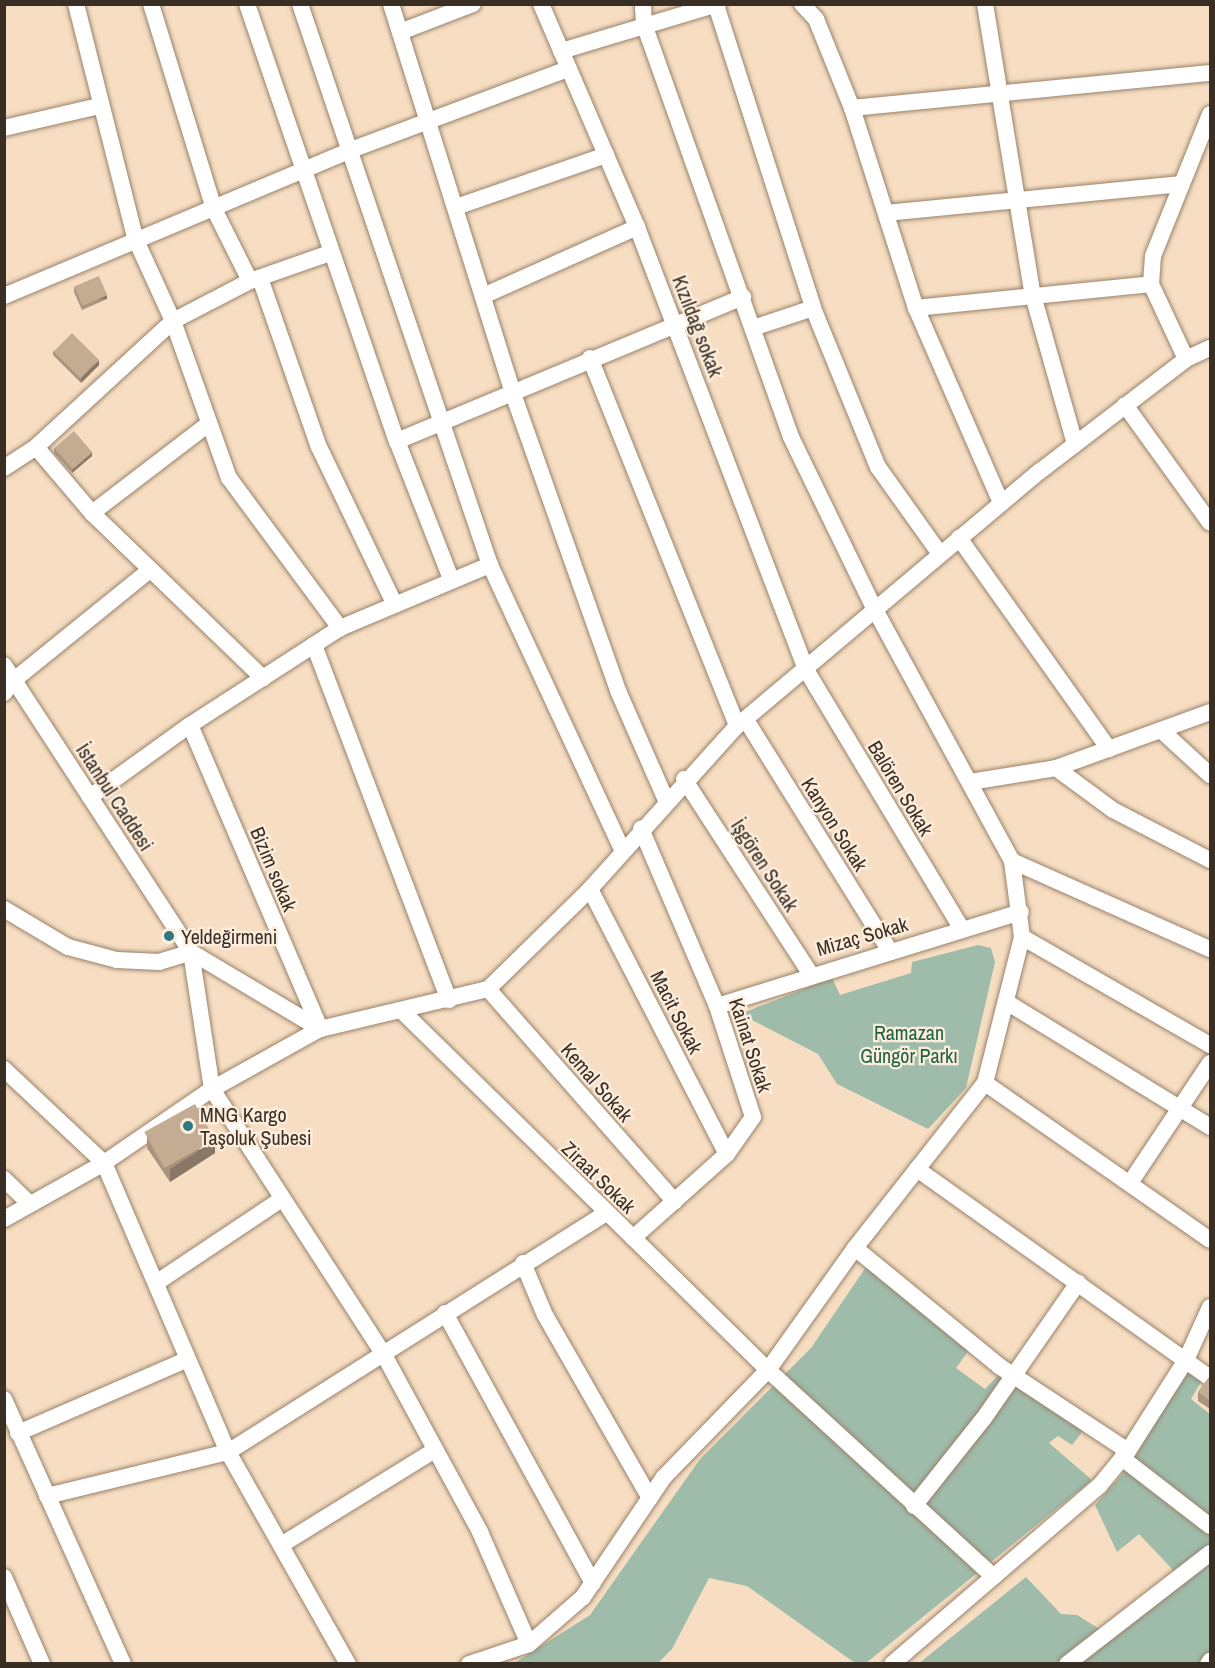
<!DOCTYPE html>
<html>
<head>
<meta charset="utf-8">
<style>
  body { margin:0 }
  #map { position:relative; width:1215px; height:1668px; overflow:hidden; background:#f7dec3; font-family:"Archivo Narrow",sans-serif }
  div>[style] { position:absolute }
  .green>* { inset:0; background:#9fbcab }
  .roads { filter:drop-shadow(0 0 2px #99826a) drop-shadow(0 0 2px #99826a) }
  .minor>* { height:16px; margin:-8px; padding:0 8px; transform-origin:8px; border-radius:8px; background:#fff }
  .wall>* { inset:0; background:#a9947e }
  .shaded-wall>* { inset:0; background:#897867; transform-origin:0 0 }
  .building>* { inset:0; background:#c4ac93; transform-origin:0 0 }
  .dots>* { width:16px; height:16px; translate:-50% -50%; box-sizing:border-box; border:3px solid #fdeddd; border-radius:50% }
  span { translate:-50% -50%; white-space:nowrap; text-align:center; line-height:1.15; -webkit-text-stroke:4.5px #fdeddd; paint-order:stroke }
  .street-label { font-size:20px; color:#382e24 }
  .poi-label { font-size:20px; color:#382e24 }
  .left { translate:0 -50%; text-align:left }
  .park-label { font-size:20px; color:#1d6142 }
  .frame { position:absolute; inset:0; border:6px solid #382e24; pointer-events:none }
</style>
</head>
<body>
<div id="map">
  <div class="green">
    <i style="clip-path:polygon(978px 945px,991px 948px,995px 962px,966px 1088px,928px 1129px,837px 1084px,818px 1054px,740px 1014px,832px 978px,840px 995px,911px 973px,912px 962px)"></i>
    <i style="clip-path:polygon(868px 1264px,898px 1278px,978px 1338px,956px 1368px,985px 1389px,1008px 1365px,1090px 1422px,1072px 1445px,1058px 1436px,1049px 1443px,1092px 1480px,866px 1663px,855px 1663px,747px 1586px,709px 1578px,672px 1649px,658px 1663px,513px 1664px,590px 1615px,700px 1459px,811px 1348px)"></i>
    <i style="clip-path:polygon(1194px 1360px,1208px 1370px,1191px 1399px,1210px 1414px,1210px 1653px,1197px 1664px,918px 1664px,1026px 1577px,1061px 1614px,1077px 1615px,1098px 1628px,1121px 1625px,1174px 1571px,1139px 1534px,1117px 1552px,1095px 1505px,1128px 1468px)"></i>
  </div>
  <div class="roads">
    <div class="minor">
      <i style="left:76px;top:4px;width:241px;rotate:75.8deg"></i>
      <i style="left:135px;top:238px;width:91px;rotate:65.4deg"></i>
      <i style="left:173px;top:321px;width:167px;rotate:70.4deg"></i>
      <i style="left:229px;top:478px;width:187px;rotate:53.5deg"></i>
      <i style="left:151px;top:4px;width:214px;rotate:72.9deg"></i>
      <i style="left:214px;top:209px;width:80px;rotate:63.4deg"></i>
      <i style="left:247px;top:4px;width:462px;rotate:71.1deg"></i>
      <i style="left:397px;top:441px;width:150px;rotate:68.6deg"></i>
      <i style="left:300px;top:4px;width:592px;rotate:71.29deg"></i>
      <i style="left:490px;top:565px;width:315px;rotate:65.1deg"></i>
      <i style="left:391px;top:4px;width:405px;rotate:72.6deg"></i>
      <i style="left:512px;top:391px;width:320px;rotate:70.5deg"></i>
      <i style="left:619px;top:693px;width:117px;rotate:66.3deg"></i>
      <i style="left:541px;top:4px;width:243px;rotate:66.7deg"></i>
      <i style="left:637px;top:227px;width:472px;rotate:69.1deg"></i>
      <i style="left:805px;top:668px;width:305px;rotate:59deg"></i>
      <i style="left:802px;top:4px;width:21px;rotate:47deg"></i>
      <i style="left:816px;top:19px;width:96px;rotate:68deg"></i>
      <i style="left:852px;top:108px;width:210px;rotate:72.3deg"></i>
      <i style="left:916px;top:308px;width:213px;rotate:66.4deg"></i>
      <i style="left:985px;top:4px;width:292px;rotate:80.7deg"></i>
      <i style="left:1032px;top:292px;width:158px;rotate:74.2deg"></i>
      <i style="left:716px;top:5px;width:318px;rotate:72.2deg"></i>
      <i style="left:813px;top:308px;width:172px;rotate:67.8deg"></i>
      <i style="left:878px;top:467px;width:107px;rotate:54.5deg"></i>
      <i style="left:400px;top:32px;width:78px;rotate:-21deg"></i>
      <i style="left:561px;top:51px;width:164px;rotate:-16.7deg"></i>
      <i style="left:852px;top:108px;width:360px;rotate:-5.6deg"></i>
      <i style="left:4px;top:128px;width:98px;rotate:-13deg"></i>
      <i style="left:456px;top:207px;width:159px;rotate:-19.1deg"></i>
      <i style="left:886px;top:213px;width:297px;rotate:-5.6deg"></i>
      <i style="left:260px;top:278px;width:179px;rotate:70.8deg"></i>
      <i style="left:319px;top:447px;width:175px;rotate:64.3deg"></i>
      <i style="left:4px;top:296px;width:376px;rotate:-22.8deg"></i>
      <i style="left:351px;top:150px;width:232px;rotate:-20.5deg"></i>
      <i style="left:483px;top:296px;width:169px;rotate:-24.1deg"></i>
      <i style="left:916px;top:308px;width:236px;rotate:-5.8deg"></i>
      <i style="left:753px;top:328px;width:63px;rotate:-18.4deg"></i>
      <i style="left:590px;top:358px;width:396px;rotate:68.2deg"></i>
      <i style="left:1186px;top:359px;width:83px;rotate:-115deg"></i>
      <i style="left:1151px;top:284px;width:28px;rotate:-86deg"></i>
      <i style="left:1153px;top:256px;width:153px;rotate:-68.1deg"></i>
      <i style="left:1125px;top:405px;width:145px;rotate:54.2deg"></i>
      <i style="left:397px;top:441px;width:375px;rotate:-22.6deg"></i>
      <i style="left:36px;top:447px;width:87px;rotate:49.7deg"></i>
      <i style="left:92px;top:513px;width:238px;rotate:44deg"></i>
      <i style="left:4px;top:468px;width:38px;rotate:-33deg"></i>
      <i style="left:36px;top:447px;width:186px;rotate:-42.6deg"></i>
      <i style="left:173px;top:321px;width:87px;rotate:-27.5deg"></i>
      <i style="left:250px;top:281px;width:85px;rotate:-19.3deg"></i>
      <i style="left:92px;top:513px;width:145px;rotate:-37.4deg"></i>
      <i style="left:959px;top:538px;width:259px;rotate:54.6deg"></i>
      <i style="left:314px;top:645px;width:380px;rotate:69.2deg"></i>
      <i style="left:4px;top:665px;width:343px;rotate:56.9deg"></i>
      <i style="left:191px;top:952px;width:139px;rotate:81.3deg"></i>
      <i style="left:212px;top:1089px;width:315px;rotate:57.1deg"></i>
      <i style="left:383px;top:1353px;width:204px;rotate:61.5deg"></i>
      <i style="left:480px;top:1532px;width:122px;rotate:66.4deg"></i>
      <i style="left:4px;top:693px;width:16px;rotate:-52deg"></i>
      <i style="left:14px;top:680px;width:175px;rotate:-39deg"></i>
      <i style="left:746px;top:720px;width:271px;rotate:58.1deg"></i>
      <i style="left:190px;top:725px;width:331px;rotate:66.8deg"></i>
      <i style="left:1161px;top:730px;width:67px;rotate:42.6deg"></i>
      <i style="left:1056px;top:768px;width:164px;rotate:-20deg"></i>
      <i style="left:684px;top:779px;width:231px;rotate:57deg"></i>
      <i style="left:970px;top:782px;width:87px;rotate:-9.2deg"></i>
      <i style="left:1056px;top:768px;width:71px;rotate:36.4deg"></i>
      <i style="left:1113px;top:810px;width:109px;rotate:27.3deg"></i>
      <i style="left:90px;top:797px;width:123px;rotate:-35.8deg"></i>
      <i style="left:190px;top:725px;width:179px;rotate:-32.9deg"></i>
      <i style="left:340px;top:628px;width:163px;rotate:-22.8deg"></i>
      <i style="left:1012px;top:861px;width:217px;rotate:24deg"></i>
      <i style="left:590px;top:889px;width:298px;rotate:62.7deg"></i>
      <i style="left:4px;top:909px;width:74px;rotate:30.7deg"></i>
      <i style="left:68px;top:947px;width:51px;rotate:14.9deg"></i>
      <i style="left:117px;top:960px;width:42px;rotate:2.7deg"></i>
      <i style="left:159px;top:962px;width:34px;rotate:-17deg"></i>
      <i style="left:1022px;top:937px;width:217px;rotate:29.9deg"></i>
      <i style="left:191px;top:952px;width:150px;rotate:30.8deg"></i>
      <i style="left:488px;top:989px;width:283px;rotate:48.7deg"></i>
      <i style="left:1008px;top:1003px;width:237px;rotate:31.5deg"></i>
      <i style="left:717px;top:1006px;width:318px;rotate:-17.2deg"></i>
      <i style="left:403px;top:1012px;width:511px;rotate:44.45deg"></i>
      <i style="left:768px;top:1370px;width:306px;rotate:42.5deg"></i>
      <i style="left:4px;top:1069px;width:137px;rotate:43.2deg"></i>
      <i style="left:104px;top:1163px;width:314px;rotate:66.8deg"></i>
      <i style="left:228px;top:1452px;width:244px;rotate:60.5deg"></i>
      <i style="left:985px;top:1083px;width:274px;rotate:34.9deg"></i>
      <i style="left:917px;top:1169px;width:360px;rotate:35.5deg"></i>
      <i style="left:4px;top:1179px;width:36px;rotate:44deg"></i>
      <i style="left:1130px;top:1183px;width:144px;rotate:-56.3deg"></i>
      <i style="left:4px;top:1219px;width:115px;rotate:-29.2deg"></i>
      <i style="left:104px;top:1163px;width:131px;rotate:-34.4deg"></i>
      <i style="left:212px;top:1089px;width:124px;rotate:-29.1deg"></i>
      <i style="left:320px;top:1029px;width:173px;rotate:-13.4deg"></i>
      <i style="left:488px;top:989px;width:143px;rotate:-44.4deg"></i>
      <i style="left:590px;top:889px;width:219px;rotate:-48deg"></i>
      <i style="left:737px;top:726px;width:395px;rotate:-40.1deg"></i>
      <i style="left:1039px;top:472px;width:185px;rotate:-37.5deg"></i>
      <i style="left:1186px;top:359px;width:26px;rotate:-25deg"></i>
      <i style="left:633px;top:1238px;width:126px;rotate:-41.8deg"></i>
      <i style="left:727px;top:1154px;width:45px;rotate:-54.9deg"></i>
      <i style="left:753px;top:1117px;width:117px;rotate:-108deg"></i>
      <i style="left:717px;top:1006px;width:193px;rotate:-113.2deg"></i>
      <i style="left:855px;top:1248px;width:186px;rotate:39.3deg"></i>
      <i style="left:999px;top:1366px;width:154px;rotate:33.4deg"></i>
      <i style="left:1128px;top:1451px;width:108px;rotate:-57.5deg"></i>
      <i style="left:1186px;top:1360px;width:58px;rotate:-65.6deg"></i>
      <i style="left:523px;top:1263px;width:56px;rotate:67.1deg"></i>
      <i style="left:545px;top:1315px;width:211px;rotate:60.2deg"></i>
      <i style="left:156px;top:1283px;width:151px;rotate:-33.7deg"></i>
      <i style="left:445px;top:1313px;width:308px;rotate:61.3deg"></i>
      <i style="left:4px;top:1399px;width:290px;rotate:65.8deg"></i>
      <i style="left:18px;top:1433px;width:185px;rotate:-23.5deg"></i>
      <i style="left:1122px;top:1458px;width:111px;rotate:37.7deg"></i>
      <i style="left:47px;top:1496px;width:186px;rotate:-13.7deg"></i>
      <i style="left:228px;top:1452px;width:446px;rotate:-32.3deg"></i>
      <i style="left:914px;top:1506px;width:112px;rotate:-51.5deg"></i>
      <i style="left:984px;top:1418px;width:165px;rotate:-55.2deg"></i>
      <i style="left:281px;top:1545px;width:181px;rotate:-31.7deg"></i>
      <i style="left:4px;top:1577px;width:95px;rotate:66.4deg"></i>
      <i style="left:469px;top:1664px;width:63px;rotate:-18.4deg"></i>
      <i style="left:529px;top:1644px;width:72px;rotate:-41deg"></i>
      <i style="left:583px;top:1597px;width:145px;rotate:-56deg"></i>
      <i style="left:664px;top:1477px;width:149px;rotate:-45.8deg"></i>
      <i style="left:768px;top:1370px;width:150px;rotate:-54.5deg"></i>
      <i style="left:855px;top:1248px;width:210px;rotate:-51.8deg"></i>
      <i style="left:985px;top:1083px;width:151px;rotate:-75.8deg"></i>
      <i style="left:1022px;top:937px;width:77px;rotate:-97.5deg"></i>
      <i style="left:1012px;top:861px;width:288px;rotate:-118.6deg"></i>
      <i style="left:874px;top:608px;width:190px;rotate:-115.9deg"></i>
      <i style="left:791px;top:437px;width:437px;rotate:-109.6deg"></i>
      <i style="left:644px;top:25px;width:21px;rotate:-93deg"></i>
      <i style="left:892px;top:1664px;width:274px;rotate:-40.7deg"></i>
      <i style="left:1100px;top:1485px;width:44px;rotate:-50.5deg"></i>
      <i style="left:1067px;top:1664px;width:181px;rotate:-37.8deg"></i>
      <i style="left:1208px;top:1664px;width:4px;rotate:-56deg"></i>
    </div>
  </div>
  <div class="wall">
    <i style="clip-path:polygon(74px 287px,107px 299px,82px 310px,74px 292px)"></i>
    <i style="clip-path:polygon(53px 351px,99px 365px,81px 383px,53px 355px)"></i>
    <i style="clip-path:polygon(54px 448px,92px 456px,72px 473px,54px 453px)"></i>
    <i style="clip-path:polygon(147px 1136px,215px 1153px,170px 1182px,147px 1148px)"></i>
    <i style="clip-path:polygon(1210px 1376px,1210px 1409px,1198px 1401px,1198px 1392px)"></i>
  </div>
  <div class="shaded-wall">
    <i style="left:107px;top:295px;width:4px;height:27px;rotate:90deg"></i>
    <i style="clip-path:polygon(99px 360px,99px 365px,81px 383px,81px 378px)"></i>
    <i style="clip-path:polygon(92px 452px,92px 456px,72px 473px,72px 469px)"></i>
    <i style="clip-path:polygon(215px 1140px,215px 1153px,170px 1182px,170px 1169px)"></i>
  </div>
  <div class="building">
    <i style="left:99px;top:276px;width:21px;height:27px;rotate:67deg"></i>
    <i style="left:72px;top:333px;width:38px;height:26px;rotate:45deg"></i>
    <i style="left:74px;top:431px;width:28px;height:26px;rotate:49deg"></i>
    <i style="left:195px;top:1104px;width:41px;height:58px;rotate:61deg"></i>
    <i style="clip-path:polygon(1210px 1376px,1210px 1401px,1198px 1392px)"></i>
  </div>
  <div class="dots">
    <i style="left:169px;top:936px;background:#317783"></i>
    <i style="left:188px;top:1126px;background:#317783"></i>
  </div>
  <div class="street-label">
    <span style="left:698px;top:326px;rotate:69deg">Kızıldağ sokak</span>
    <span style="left:901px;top:788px;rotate:59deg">Balören Sokak</span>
    <span style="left:115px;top:797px;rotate:57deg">İstanbul Caddesi</span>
    <span style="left:835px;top:824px;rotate:58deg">Kanyon Sokak</span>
    <span style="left:765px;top:865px;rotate:57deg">İşgören Sokak</span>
    <span style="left:274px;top:869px;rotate:67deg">Bizim sokak</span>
    <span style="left:862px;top:936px;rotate:-16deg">Mizaç Sokak</span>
    <span style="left:677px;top:1012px;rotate:63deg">Macit Sokak</span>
    <span style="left:751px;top:1045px;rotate:72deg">Kainat Sokak</span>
    <span style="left:597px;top:1082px;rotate:49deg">Kemal Sokak</span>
    <span style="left:599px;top:1177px;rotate:44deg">Ziraat Sokak</span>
  </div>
  <div class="poi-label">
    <span class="left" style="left:181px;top:936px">Yeldeğirmeni</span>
    <span class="left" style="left:200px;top:1126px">MNG Kargo<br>Taşoluk Şubesi</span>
  </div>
  <div class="park-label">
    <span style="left:909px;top:1044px">Ramazan<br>Güngör Parkı</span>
  </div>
  <div class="frame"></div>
</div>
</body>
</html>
